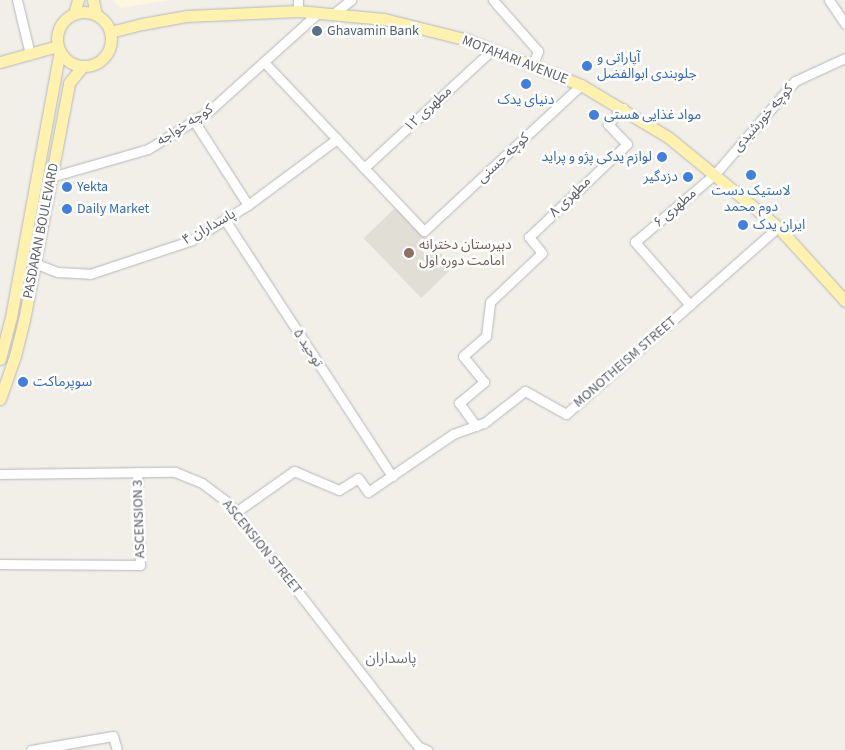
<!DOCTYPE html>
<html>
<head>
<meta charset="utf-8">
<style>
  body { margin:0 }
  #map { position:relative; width:845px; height:750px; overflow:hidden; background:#f1efe8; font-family:"Source Sans 3","Noto Sans Arabic",sans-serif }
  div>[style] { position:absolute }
  .commercial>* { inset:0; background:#fef7e0 }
  .education>* { inset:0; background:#e1ded6; transform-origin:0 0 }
  .roads { filter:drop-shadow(0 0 1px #b5b8bc) drop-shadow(0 0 1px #b5b8bc) }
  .minor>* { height:9px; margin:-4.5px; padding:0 4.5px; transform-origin:4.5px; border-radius:4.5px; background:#fff }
  .major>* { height:11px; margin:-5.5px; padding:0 5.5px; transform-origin:5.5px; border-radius:5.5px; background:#fff2af }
  .major>.ring { margin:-5.5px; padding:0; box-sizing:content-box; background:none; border:11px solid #fff2af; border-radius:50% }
  .dots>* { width:14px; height:14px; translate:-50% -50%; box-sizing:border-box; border:2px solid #fff; border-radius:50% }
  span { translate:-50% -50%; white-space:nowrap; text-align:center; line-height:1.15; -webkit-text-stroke:5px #fff; paint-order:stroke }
  .service-label { font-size:14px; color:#4e5e75 }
  .left { translate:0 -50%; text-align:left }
  .shop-label { font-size:14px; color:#366cbe }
  .right { translate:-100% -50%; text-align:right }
  .street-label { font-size:14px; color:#5f6368 }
  .education-label { font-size:14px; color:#785e54 }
  .neighbourhood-label { font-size:15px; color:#70757a }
</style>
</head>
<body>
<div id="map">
  <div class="commercial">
    <i style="clip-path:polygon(112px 0,170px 0,121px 8px)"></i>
  </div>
  <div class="education">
    <i style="left:396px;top:207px;width:83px;height:45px;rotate:46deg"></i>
  </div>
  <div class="roads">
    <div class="minor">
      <i style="left:17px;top:0;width:56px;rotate:76.5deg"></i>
      <i style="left:493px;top:0;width:68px;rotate:48.6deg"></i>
      <i style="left:538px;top:51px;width:15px;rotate:110deg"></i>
      <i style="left:829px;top:0;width:29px;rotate:56deg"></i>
      <i style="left:298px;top:11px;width:11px;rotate:-90deg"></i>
      <i style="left:333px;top:14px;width:23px;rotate:-38deg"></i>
      <i style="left:264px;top:62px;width:233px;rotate:46.6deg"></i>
      <i style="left:424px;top:231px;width:214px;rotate:-42.9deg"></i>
      <i style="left:194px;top:121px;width:100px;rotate:57.3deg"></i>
      <i style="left:364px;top:168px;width:174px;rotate:-42.7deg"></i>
      <i style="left:51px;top:177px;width:101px;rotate:-16.1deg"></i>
      <i style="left:148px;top:149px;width:70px;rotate:-31.7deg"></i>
      <i style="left:208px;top:112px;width:148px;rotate:-42deg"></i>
      <i style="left:225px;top:220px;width:306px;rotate:56.9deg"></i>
      <i style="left:34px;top:263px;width:25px;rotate:21deg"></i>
      <i style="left:57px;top:272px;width:33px;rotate:3deg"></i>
      <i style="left:90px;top:274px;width:108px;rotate:-18.4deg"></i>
      <i style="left:192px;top:240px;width:66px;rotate:-32deg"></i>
      <i style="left:248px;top:205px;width:111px;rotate:-36.6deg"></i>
      <i style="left:690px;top:305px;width:84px;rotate:-131.1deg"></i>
      <i style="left:635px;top:242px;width:105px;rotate:-40.4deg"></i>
      <i style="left:715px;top:174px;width:123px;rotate:-49.3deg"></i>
      <i style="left:795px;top:81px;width:55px;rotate:-24.7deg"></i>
      <i style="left:476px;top:426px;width:29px;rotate:-126deg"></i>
      <i style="left:459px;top:403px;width:33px;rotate:-40deg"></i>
      <i style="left:484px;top:382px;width:33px;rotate:-129deg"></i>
      <i style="left:463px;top:356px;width:30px;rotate:-41deg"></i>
      <i style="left:486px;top:336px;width:34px;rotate:-83deg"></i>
      <i style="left:490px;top:302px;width:71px;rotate:-43.3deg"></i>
      <i style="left:542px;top:253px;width:21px;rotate:-129deg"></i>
      <i style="left:529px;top:237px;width:135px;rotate:-43.5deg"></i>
      <i style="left:627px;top:144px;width:28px;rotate:-134deg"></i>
      <i style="left:608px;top:124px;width:22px;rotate:-47deg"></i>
      <i style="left:0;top:474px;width:175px;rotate:-0.7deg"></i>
      <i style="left:175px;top:472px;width:29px;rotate:22deg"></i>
      <i style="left:202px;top:483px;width:30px;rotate:37deg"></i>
      <i style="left:226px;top:501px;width:15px;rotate:48deg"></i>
      <i style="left:236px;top:512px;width:281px;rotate:52.2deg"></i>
      <i style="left:408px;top:734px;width:17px;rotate:50deg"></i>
      <i style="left:419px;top:747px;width:9px;rotate:21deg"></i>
      <i style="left:236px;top:512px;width:71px;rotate:-35.3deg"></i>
      <i style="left:294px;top:471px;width:49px;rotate:22.9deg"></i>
      <i style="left:339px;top:490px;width:22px;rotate:-32deg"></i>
      <i style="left:358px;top:478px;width:17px;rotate:54deg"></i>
      <i style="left:368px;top:492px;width:103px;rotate:-34.3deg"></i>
      <i style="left:453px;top:434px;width:33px;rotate:-20deg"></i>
      <i style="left:484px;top:423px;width:52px;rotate:-38deg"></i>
      <i style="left:525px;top:391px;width:47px;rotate:29.3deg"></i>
      <i style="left:566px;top:414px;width:283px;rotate:-41.4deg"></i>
      <i style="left:0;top:564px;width:140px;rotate:0.4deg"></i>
      <i style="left:140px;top:565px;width:93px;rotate:-91.8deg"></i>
      <i style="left:31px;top:750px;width:83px;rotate:-9.7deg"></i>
      <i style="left:113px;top:736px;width:15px;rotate:74deg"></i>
    </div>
    <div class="major">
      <i style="left:93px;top:0;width:15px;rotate:79deg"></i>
      <i class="ring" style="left:57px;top:12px;width:43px;height:43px"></i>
      <i style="left:74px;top:14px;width:15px;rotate:-74deg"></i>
      <i style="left:110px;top:32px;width:33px;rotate:-14deg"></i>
      <i style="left:142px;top:24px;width:46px;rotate:-10.1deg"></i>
      <i style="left:187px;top:16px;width:111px;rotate:-2.6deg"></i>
      <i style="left:298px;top:11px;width:86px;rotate:5.3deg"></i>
      <i style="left:384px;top:19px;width:87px;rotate:14deg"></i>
      <i style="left:468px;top:40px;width:122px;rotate:21.7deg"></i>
      <i style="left:581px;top:85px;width:101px;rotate:30.9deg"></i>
      <i style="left:668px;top:137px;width:142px;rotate:39.3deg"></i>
      <i style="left:778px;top:227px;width:100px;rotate:47.8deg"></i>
      <i style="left:0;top:62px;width:60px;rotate:-15.4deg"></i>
      <i style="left:0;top:359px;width:43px;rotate:-75.3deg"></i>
      <i style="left:11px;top:317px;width:270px;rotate:-79.6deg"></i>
      <i style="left:0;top:399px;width:46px;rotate:-70.8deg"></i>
      <i style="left:15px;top:356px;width:37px;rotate:-76deg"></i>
      <i style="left:24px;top:320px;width:241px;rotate:-79.2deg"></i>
      <i style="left:69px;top:83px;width:22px;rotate:-51deg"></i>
    </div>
  </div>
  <div class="dots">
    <i style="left:317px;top:31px;background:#5c6f8a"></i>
    <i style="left:587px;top:66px;background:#3f7fe0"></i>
    <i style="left:526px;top:84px;background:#3f7fe0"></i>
    <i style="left:594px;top:115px;background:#3f7fe0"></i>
    <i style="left:662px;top:157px;background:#3f7fe0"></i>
    <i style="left:751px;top:175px;background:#3f7fe0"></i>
    <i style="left:688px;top:177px;background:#3f7fe0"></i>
    <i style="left:67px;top:187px;background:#3f7fe0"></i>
    <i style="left:67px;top:209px;background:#3f7fe0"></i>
    <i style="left:743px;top:225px;background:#3f7fe0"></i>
    <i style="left:409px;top:253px;background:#8d6e63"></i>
    <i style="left:23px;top:382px;background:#3f7fe0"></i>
  </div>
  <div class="service-label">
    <span class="left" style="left:327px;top:31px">Ghavamin Bank</span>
  </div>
  <div class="shop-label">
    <span class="left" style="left:597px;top:66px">آپاراتی و<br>جلوبندی ابوالفضل</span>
    <span style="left:526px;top:100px">دنیای یدک</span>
    <span class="left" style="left:604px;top:115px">مواد غذایی هستی</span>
    <span class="right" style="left:652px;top:157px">لوازم یدکی پژو و پراید</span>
    <span class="right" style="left:678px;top:177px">دزدگیر</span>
    <span class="left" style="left:77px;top:187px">Yekta</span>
    <span style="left:751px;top:199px">لاستیک دست<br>دوم محمد</span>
    <span class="left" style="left:77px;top:209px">Daily Market</span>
    <span class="left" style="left:753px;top:225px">ایران یدک</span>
    <span class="left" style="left:33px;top:382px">سوپرماکت</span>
  </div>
  <div class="street-label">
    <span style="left:515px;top:60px;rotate:21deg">MOTAHARI AVENUE</span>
    <span style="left:428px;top:109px;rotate:-43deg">مطهری ۱۲</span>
    <span style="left:763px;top:118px;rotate:-49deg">کوچه خورشیدی</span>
    <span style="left:185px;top:125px;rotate:-33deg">کوچه خواجه</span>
    <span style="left:503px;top:158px;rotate:-43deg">کوچه حسنی</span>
    <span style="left:570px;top:197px;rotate:-44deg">مطهری ۸</span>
    <span style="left:675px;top:208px;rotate:-41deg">مطهری ۶</span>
    <span style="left:209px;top:227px;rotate:-29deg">پاسداران ۴</span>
    <span style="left:41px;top:231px;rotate:-79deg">PASDARAN BOULEVARD</span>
    <span style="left:308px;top:348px;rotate:57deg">توحید ۵</span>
    <span style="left:625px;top:362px;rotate:-41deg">MONOTHEISM STREET</span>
    <span style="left:139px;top:519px;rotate:-92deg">ASCENSION 3</span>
    <span style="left:262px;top:547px;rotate:51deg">ASCENSION STREET</span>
  </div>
  <div class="education-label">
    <span class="left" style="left:419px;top:253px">دبیرستان دخترانه<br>امامت دوره اول</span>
  </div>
  <div class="neighbourhood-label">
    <span style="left:391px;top:659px">پاسداران</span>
  </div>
</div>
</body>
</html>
